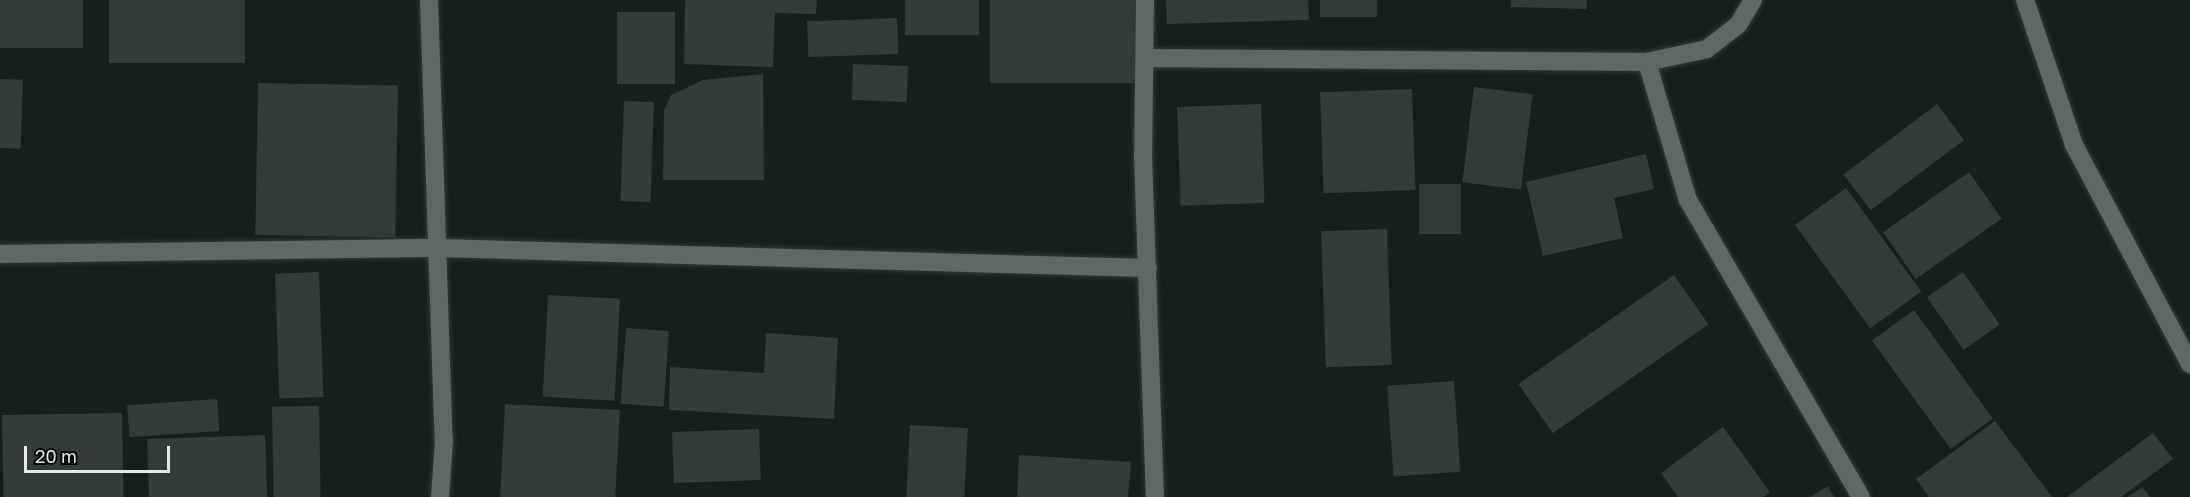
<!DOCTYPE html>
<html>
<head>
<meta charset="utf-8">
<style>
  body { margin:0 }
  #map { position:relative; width:2190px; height:497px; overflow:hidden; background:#181e1e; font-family:"Golos Text",sans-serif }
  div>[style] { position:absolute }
  .building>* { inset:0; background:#343b3a; transform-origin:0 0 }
  .roads { filter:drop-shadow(0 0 2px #353939) drop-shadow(0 0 2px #353939) }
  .minor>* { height:18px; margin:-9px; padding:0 9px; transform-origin:9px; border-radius:9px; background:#606766 }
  span { translate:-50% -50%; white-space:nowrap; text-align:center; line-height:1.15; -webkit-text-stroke:5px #060808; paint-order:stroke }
  .scale { position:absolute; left:24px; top:446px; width:146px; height:27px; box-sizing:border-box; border:3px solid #e4e8e8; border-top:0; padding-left:8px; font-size:18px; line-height:21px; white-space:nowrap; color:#e4e8e8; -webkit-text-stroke:4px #060808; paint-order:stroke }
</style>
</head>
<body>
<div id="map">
  <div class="building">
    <i style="left:0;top:0;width:83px;height:48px"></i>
    <i style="left:109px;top:0;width:136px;height:63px"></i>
    <i style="clip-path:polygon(685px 0,817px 0,816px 14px,775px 13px,773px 67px,684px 64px)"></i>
    <i style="left:905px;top:0;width:74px;height:35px"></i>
    <i style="left:990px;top:0;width:147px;height:83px"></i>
    <i style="clip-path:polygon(1166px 0,1308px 0,1309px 20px,1167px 24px)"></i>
    <i style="left:1320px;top:0;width:57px;height:17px"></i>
    <i style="clip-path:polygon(1511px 0,1587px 0,1586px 9px,1511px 7px)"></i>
    <i style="left:617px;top:12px;width:58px;height:72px"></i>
    <i style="left:897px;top:18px;width:36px;height:90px;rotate:88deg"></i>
    <i style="left:853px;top:64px;width:55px;height:36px;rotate:2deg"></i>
    <i style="clip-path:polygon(763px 74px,764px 180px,663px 180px,664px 110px,671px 95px,703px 80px)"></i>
    <i style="left:0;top:79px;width:23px;height:69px;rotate:2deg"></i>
    <i style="left:258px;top:83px;width:140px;height:152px;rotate:1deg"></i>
    <i style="left:1474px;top:87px;width:59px;height:96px;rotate:7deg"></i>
    <i style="left:1412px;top:89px;width:101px;height:92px;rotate:88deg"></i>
    <i style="left:624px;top:101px;width:30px;height:100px;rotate:2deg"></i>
    <i style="left:1261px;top:104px;width:99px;height:84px;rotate:88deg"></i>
    <i style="left:1937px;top:104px;width:45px;height:117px;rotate:53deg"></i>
    <i style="clip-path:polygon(1646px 154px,1654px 189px,1614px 198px,1623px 238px,1543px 256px,1526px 182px)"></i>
    <i style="left:1969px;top:172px;width:57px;height:105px;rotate:55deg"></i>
    <i style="left:1461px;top:184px;width:50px;height:42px;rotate:90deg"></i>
    <i style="left:1846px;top:188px;width:128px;height:63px;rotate:54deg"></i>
    <i style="left:1387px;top:229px;width:136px;height:66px;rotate:88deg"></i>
    <i style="left:319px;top:272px;width:125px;height:44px;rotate:88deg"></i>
    <i style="left:1963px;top:272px;width:64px;height:44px;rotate:55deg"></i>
    <i style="left:1674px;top:275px;width:60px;height:190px;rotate:55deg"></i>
    <i style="left:548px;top:295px;width:72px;height:102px;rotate:3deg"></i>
    <i style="left:1914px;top:310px;width:134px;height:52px;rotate:54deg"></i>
    <i style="left:626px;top:328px;width:43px;height:76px;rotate:4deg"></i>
    <i style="clip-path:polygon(766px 333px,838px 338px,834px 419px,669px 410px,670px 367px,764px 373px)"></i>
    <i style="left:1454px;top:381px;width:91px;height:67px;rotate:86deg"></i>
    <i style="left:217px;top:399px;width:32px;height:90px;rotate:86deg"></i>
    <i style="left:505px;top:404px;width:115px;height:93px;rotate:3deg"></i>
    <i style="left:319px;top:406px;width:91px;height:47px;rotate:89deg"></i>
    <i style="left:122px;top:413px;width:84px;height:120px;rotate:89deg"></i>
    <i style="clip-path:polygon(1995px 421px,2052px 497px,1929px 497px,1916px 479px)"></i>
    <i style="left:910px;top:425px;width:58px;height:72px;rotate:3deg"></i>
    <i style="clip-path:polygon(1723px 427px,1770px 492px,1763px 497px,1678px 497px,1661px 473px)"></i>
    <i style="left:759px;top:429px;width:51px;height:87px;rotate:88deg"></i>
    <i style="clip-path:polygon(2153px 433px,2173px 459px,2121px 497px,2067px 497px)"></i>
    <i style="left:265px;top:435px;width:62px;height:118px;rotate:88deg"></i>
    <i style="clip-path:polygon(1019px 455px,1131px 462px,1128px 497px,1017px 497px)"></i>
    <i style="clip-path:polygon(1828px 486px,1834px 497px,1810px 497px)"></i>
    <i style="clip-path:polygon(2142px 487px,2150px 497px,2128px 497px)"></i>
  </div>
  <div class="roads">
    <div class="minor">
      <i style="left:429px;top:0;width:441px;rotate:88.1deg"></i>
      <i style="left:444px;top:441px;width:56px;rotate:94.1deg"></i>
      <i style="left:1145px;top:0;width:156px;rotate:90.7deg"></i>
      <i style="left:1143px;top:156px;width:341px;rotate:88deg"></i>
      <i style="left:2025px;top:0;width:153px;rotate:71.3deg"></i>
      <i style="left:2074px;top:145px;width:248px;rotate:62.1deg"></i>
      <i style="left:1147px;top:58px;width:500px;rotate:0.46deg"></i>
      <i style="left:1647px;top:62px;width:61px;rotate:-12.2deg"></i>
      <i style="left:1707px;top:49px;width:39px;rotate:-38deg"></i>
      <i style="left:1738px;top:25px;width:29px;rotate:-59deg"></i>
      <i style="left:1647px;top:62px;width:144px;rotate:73.5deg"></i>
      <i style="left:1688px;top:200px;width:344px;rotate:59.8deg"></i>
      <i style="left:0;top:254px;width:439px;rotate:-0.8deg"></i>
      <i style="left:439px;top:248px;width:709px;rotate:1.62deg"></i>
    </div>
  </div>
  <div class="scale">20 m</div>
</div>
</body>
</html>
